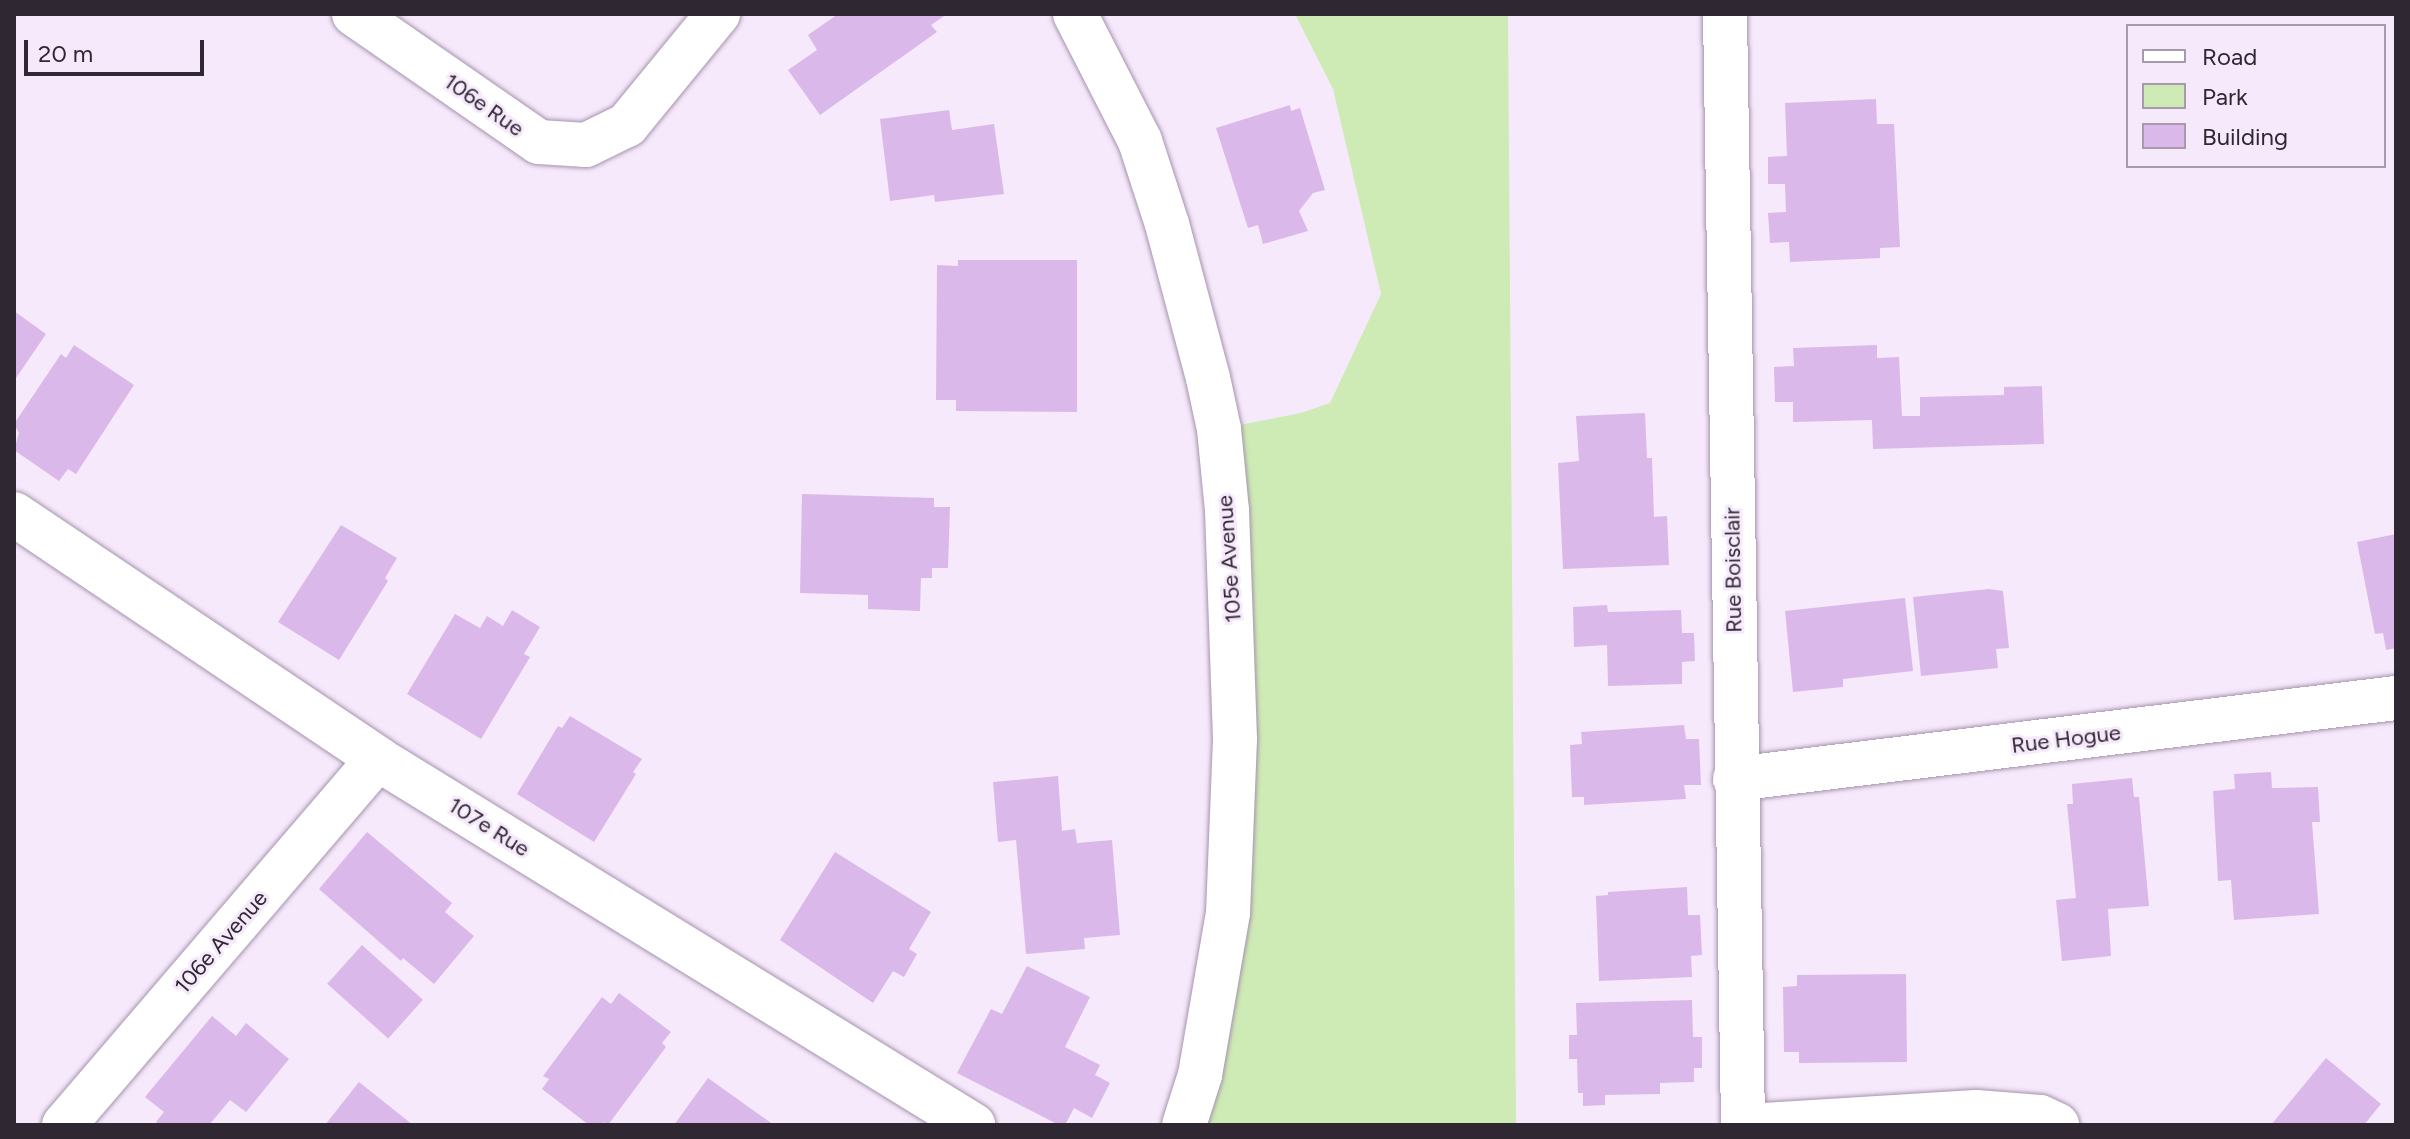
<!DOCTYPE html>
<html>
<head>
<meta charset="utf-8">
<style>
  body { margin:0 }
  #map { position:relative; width:2410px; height:1139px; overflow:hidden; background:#f6e9fb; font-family:Figtree,sans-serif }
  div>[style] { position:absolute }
  .green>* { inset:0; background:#ceebb5 }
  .building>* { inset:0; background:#dbb8ea; transform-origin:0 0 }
  .roads { filter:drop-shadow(0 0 2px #a693ae) drop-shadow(0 0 2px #a693ae) }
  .minor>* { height:44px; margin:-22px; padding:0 22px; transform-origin:22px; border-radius:22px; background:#fff }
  span { translate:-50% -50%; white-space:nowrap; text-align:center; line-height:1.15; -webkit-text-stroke:6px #f6e9fb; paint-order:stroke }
  .street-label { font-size:22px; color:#2f2732 }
  .frame { position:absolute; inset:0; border:16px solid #2f2732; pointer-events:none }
  .legend { position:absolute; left:2126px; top:24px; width:260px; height:144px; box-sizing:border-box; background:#f6e9fb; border:2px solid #a69bab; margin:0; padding:10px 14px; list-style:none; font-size:24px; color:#2f2732 }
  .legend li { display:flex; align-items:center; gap:16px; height:40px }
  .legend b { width:40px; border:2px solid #a69bab }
  .scale { position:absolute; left:24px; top:40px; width:180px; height:36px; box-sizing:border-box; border:4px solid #2f2732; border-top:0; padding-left:10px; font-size:24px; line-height:28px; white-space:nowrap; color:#2f2732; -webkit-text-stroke:6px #f6e9fb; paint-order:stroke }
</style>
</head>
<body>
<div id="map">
  <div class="green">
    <i style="clip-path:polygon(1295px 14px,1508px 14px,1516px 1125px,1184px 1125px,1215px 995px,1219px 429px,1301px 413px,1330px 403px,1381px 294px,1333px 89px)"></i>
  </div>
  <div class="building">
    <i style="clip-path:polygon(838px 14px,947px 14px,931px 25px,937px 32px,820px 115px,788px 70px,817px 50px,808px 35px)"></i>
    <i style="clip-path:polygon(1876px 99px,1877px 124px,1894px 124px,1900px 247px,1880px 248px,1880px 258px,1790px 262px,1789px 242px,1770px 243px,1768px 213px,1786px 212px,1785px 184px,1768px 184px,1768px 157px,1787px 156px,1785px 103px)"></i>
    <i style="clip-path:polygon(1290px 105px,1291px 111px,1300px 108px,1325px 190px,1313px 193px,1299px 211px,1308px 231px,1263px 244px,1258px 225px,1248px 228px,1216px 128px)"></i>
    <i style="clip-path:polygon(949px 110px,952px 130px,994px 124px,1004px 194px,935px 202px,934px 195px,890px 201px,880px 119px)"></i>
    <i style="clip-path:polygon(958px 260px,1077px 260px,1077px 412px,956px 411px,956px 400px,936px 400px,937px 265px,958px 266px)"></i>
    <i style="clip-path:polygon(14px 311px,46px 334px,14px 381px)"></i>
    <i style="clip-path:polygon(74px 345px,134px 385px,76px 474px,68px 469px,59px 481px,14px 450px,19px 433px,14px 424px,61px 354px,66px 358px)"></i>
    <i style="clip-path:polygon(1877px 345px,1877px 358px,1899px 357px,1902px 416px,1920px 416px,1920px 397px,2004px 395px,2004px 387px,2042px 386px,2044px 444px,1873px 449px,1872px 420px,1793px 422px,1793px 402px,1775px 402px,1774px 367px,1794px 366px,1793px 348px)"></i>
    <i style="clip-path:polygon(1645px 413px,1647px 458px,1652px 458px,1654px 517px,1667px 516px,1669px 565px,1563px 569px,1558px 463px,1579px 461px,1576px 416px)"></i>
    <i style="clip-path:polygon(802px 494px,934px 498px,934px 507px,950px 507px,948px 568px,932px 568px,932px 578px,921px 578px,920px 611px,868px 609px,868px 595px,800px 593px)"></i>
    <i style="clip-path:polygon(341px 525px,397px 558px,385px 578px,388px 581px,339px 660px,278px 622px)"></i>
    <i style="clip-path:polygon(2396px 534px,2396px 648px,2386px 650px,2383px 633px,2375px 634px,2357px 542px)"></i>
    <i style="clip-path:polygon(1989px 589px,2003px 591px,2009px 648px,1996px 649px,1998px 668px,1921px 676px,1913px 597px)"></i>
    <i style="clip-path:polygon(1905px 598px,1913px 671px,1843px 679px,1843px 687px,1793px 692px,1785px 611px)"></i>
    <i style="clip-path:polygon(1607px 605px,1608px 612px,1681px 610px,1682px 633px,1694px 633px,1695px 661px,1682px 662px,1682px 684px,1608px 686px,1607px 645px,1574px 647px,1573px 607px)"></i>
    <i style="clip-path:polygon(512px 610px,540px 627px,524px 654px,530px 657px,481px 739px,407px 694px,455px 614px,480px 628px,487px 616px,503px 626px)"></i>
    <i style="clip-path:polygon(570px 716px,642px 759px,633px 772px,636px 774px,594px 842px,517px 794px,558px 726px,562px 728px)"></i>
    <i style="clip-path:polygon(1684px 725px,1686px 739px,1699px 739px,1701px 785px,1684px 785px,1686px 799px,1584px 805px,1584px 797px,1572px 797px,1570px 745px,1582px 744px,1581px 732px)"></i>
    <i style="clip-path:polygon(2271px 772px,2272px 788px,2318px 787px,2320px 822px,2312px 822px,2319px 914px,2234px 920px,2231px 880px,2218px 881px,2213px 791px,2235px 789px,2234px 774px)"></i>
    <i style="clip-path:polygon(1058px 776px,1062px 831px,1075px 829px,1077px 843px,1112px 840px,1120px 935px,1084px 938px,1085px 949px,1026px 954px,1016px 840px,998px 842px,993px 782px)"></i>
    <i style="clip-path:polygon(2132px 778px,2134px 797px,2139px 797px,2149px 906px,2108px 909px,2111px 956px,2062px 961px,2056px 900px,2076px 898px,2067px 804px,2073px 804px,2072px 784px)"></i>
    <i style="clip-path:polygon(367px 832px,452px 903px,445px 912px,474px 936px,434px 984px,403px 958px,401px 961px,319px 889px)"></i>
    <i style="clip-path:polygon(835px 852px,931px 912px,909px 949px,917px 954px,904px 977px,893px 971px,873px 1003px,780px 940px)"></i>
    <i style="clip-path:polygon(1687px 887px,1688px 915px,1700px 915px,1702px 955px,1691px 956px,1692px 977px,1599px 981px,1596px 896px,1608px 895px,1608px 892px)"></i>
    <i style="left:362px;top:945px;width:82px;height:52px;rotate:42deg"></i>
    <i style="clip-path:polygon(1027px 966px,1090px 997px,1065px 1047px,1100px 1065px,1095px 1075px,1110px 1083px,1092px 1118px,1074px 1108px,1065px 1125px,1059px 1125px,957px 1073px,991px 1009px,1002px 1014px)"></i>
    <i style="clip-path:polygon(1906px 974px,1907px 1062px,1799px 1063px,1799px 1052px,1784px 1052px,1783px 987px,1797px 986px,1797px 975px)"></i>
    <i style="clip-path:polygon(619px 993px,671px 1032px,662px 1043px,666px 1047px,608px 1125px,604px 1122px,602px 1125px,589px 1125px,542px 1089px,549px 1079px,543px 1076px,602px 997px,611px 1004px)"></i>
    <i style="clip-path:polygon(1692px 1000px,1693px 1037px,1702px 1037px,1702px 1068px,1694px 1068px,1694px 1082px,1660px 1083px,1660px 1094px,1605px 1095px,1605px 1105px,1583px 1106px,1583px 1093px,1578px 1093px,1577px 1059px,1569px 1059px,1569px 1035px,1577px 1035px,1576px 1003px)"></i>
    <i style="clip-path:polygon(212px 1016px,236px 1036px,246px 1023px,289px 1059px,246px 1112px,230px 1100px,209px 1125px,160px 1125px,156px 1122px,164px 1112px,145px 1097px)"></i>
    <i style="clip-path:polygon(2326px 1058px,2381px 1104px,2364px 1125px,2271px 1125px)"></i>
    <i style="clip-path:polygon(708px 1078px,774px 1125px,674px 1125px)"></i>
    <i style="clip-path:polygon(359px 1082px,413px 1125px,325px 1125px)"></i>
  </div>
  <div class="roads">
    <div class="minor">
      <i style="left:354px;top:14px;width:225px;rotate:34.7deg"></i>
      <i style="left:539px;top:142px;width:47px;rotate:3.7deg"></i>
      <i style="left:586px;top:145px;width:46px;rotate:-26deg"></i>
      <i style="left:627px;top:125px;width:144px;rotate:-50.7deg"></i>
      <i style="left:1075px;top:14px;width:143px;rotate:62.9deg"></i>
      <i style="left:1140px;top:141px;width:87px;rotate:72deg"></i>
      <i style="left:1167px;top:224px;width:159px;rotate:75.1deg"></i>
      <i style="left:1208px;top:378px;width:52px;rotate:77.8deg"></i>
      <i style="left:1219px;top:429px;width:81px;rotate:84.4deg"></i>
      <i style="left:1227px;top:510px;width:229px;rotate:88deg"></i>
      <i style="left:1235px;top:739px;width:174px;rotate:92.3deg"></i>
      <i style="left:1228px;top:913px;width:164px;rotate:99.8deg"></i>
      <i style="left:1200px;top:1075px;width:52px;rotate:107.7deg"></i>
      <i style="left:1725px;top:14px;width:1111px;rotate:89.07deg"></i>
      <i style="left:14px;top:514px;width:439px;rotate:33.9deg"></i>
      <i style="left:378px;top:759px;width:699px;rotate:31.6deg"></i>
      <i style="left:1735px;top:779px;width:666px;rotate:-6.99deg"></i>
      <i style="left:64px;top:1125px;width:482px;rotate:-49.4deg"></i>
      <i style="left:1764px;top:1125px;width:212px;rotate:-3.5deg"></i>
      <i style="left:1976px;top:1112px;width:64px;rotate:4.5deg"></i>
      <i style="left:2040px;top:1117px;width:19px;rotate:25deg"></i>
    </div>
  </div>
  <div class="street-label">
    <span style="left:484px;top:105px;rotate:35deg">106e Rue</span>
    <span style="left:1229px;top:559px;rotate:-94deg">105e Avenue</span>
    <span style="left:1733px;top:570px;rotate:-91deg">Rue Boisclair</span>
    <span style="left:2066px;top:739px;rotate:-7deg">Rue Hogue</span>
    <span style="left:489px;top:827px;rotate:32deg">107e Rue</span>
    <span style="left:221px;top:942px;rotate:-49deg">106e Avenue</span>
  </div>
  <div class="frame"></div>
  <ul class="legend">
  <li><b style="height:10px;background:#fff"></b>Road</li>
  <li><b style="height:22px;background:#ceebb5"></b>Park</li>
  <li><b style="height:22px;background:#dbb8ea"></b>Building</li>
  </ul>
  <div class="scale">20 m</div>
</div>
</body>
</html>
